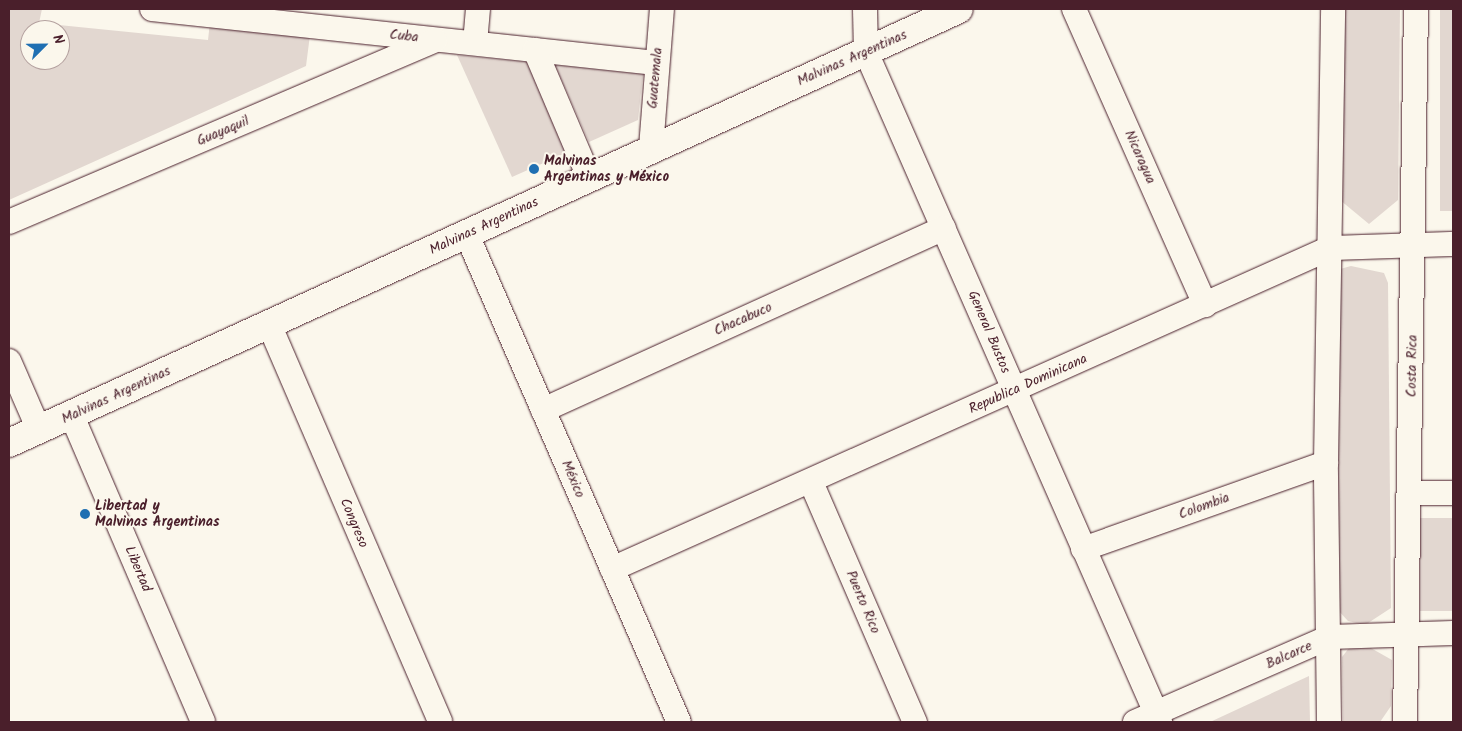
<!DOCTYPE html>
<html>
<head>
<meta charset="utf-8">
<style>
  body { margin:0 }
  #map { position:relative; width:1462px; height:731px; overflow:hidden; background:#fbf7ec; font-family:Kalam,sans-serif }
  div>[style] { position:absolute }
  .green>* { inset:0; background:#e2d7d0; transform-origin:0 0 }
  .roads { filter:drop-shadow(0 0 1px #4a1f2b) drop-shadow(0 0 1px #4a1f2b) }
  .street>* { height:24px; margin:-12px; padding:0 12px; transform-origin:12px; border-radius:12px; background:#fbf7ec }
  .secondary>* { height:28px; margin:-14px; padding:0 14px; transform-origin:14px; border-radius:14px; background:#fbf7ec }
  .dots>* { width:14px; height:14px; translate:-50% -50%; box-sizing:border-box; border:2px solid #fbf7ec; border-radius:50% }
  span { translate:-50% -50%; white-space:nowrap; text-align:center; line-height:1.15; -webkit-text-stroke:4px #fbf7ec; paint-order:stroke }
  .street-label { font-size:14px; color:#4a1f2b }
  .poi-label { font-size:14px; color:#4a1f2b; font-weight:700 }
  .left { translate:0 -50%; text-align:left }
  .frame { position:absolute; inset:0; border:10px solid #4a1f2b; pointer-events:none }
  .north { position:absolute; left:20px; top:20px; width:50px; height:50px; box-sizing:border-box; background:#fbf7ec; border:1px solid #b4a19f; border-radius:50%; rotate:67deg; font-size:14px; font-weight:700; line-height:20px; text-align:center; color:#4a1f2b }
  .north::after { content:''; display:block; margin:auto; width:18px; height:22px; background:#1f6fb2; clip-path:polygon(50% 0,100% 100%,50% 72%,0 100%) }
</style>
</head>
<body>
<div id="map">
  <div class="green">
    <i style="clip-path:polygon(evenodd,9px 9px,42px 9px,39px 23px,208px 40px,210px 22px,310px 35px,306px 66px,9px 200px,9px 9px,30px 30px,60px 30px,60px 60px,30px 60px,30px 30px)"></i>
    <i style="clip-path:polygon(1344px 9px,1400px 9px,1398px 200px,1369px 224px,1340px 200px)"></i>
    <i style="left:1440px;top:9px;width:13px;height:202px"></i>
    <i style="clip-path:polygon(457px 55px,527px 62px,566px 153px,512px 177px)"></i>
    <i style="clip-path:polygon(555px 65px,643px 74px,638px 120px,589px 142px)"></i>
    <i style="clip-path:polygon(1351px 266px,1384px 273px,1388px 283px,1391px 608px,1365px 625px,1348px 621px,1337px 609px,1333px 271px)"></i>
    <i style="clip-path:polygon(1453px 275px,1453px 474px,1452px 474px)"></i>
    <i style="left:1420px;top:518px;width:33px;height:93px"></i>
    <i style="clip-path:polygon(1369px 647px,1392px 660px,1391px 706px,1380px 722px,1343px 722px,1342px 657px,1349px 648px)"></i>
    <i style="clip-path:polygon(1309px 676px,1310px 722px,1210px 722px)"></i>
  </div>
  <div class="roads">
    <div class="street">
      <i style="left:152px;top:9px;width:507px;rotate:6.12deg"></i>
      <i style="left:865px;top:9px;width:43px;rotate:88.7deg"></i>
      <i style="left:866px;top:52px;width:732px;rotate:66.31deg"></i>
      <i style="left:1074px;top:9px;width:324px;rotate:66.1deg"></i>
      <i style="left:475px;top:43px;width:34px;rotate:-85deg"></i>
      <i style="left:535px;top:50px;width:138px;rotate:67deg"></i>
      <i style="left:651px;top:148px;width:139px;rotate:-85.5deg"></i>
      <i style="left:9px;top:222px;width:463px;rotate:-23.1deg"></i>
      <i style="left:467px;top:235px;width:531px;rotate:66.48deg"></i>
      <i style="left:269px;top:324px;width:433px;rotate:66.7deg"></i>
      <i style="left:9px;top:361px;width:75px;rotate:66.5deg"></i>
      <i style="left:543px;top:410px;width:440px;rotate:-24.4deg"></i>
      <i style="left:72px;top:416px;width:333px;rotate:66.8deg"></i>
      <i style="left:811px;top:482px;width:262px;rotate:66.6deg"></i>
      <i style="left:1410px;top:493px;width:43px"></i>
      <i style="left:1083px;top:549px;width:258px;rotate:-19.5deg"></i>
      <i style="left:612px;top:569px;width:786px;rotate:-24.09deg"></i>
      <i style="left:1330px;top:248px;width:123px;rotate:-1.9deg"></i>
      <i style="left:1135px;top:722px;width:213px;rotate:-23.6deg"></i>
      <i style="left:1330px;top:637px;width:123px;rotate:-1.9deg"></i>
      <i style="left:1329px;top:722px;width:259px;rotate:-90.7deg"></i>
      <i style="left:1326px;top:463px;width:454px;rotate:-89.1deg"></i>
      <i style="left:1405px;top:722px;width:713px;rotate:-89.12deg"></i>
    </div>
    <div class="secondary">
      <i style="left:9px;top:443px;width:1044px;rotate:-24.55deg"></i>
    </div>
  </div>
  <div class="dots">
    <i style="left:534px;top:169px;background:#1f6fb2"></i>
    <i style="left:85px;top:514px;background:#1f6fb2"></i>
  </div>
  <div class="street-label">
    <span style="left:404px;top:36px;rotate:6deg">Cuba</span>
    <span style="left:852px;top:58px;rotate:-24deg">Malvinas Argentinas</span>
    <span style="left:655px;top:78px;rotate:-85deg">Guatemala</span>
    <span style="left:223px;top:131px;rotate:-23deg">Guayaquil</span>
    <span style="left:1140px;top:157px;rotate:66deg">Nicaragua</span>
    <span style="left:484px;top:226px;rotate:-25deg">Malvinas Argentinas</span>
    <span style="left:743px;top:319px;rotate:-24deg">Chacabuco</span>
    <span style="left:989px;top:332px;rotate:67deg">General Bustos</span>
    <span style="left:1412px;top:366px;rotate:-89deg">Costa Rica</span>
    <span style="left:1028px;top:384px;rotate:-24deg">Republica Dominicana</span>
    <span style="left:116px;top:395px;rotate:-25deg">Malvinas Argentinas</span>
    <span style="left:573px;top:479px;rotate:67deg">México</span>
    <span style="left:1204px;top:506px;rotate:-20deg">Colombia</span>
    <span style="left:354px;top:523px;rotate:67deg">Congreso</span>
    <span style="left:138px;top:569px;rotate:67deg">Libertad</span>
    <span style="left:863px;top:602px;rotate:67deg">Puerto Rico</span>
    <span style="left:1289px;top:655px;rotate:-24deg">Balcarce</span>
  </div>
  <div class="poi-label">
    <span class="left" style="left:544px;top:169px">Malvinas<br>Argentinas y México</span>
    <span class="left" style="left:95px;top:514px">Libertad y<br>Malvinas Argentinas</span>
  </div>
  <div class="frame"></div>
  <div class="north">N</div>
</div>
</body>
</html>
